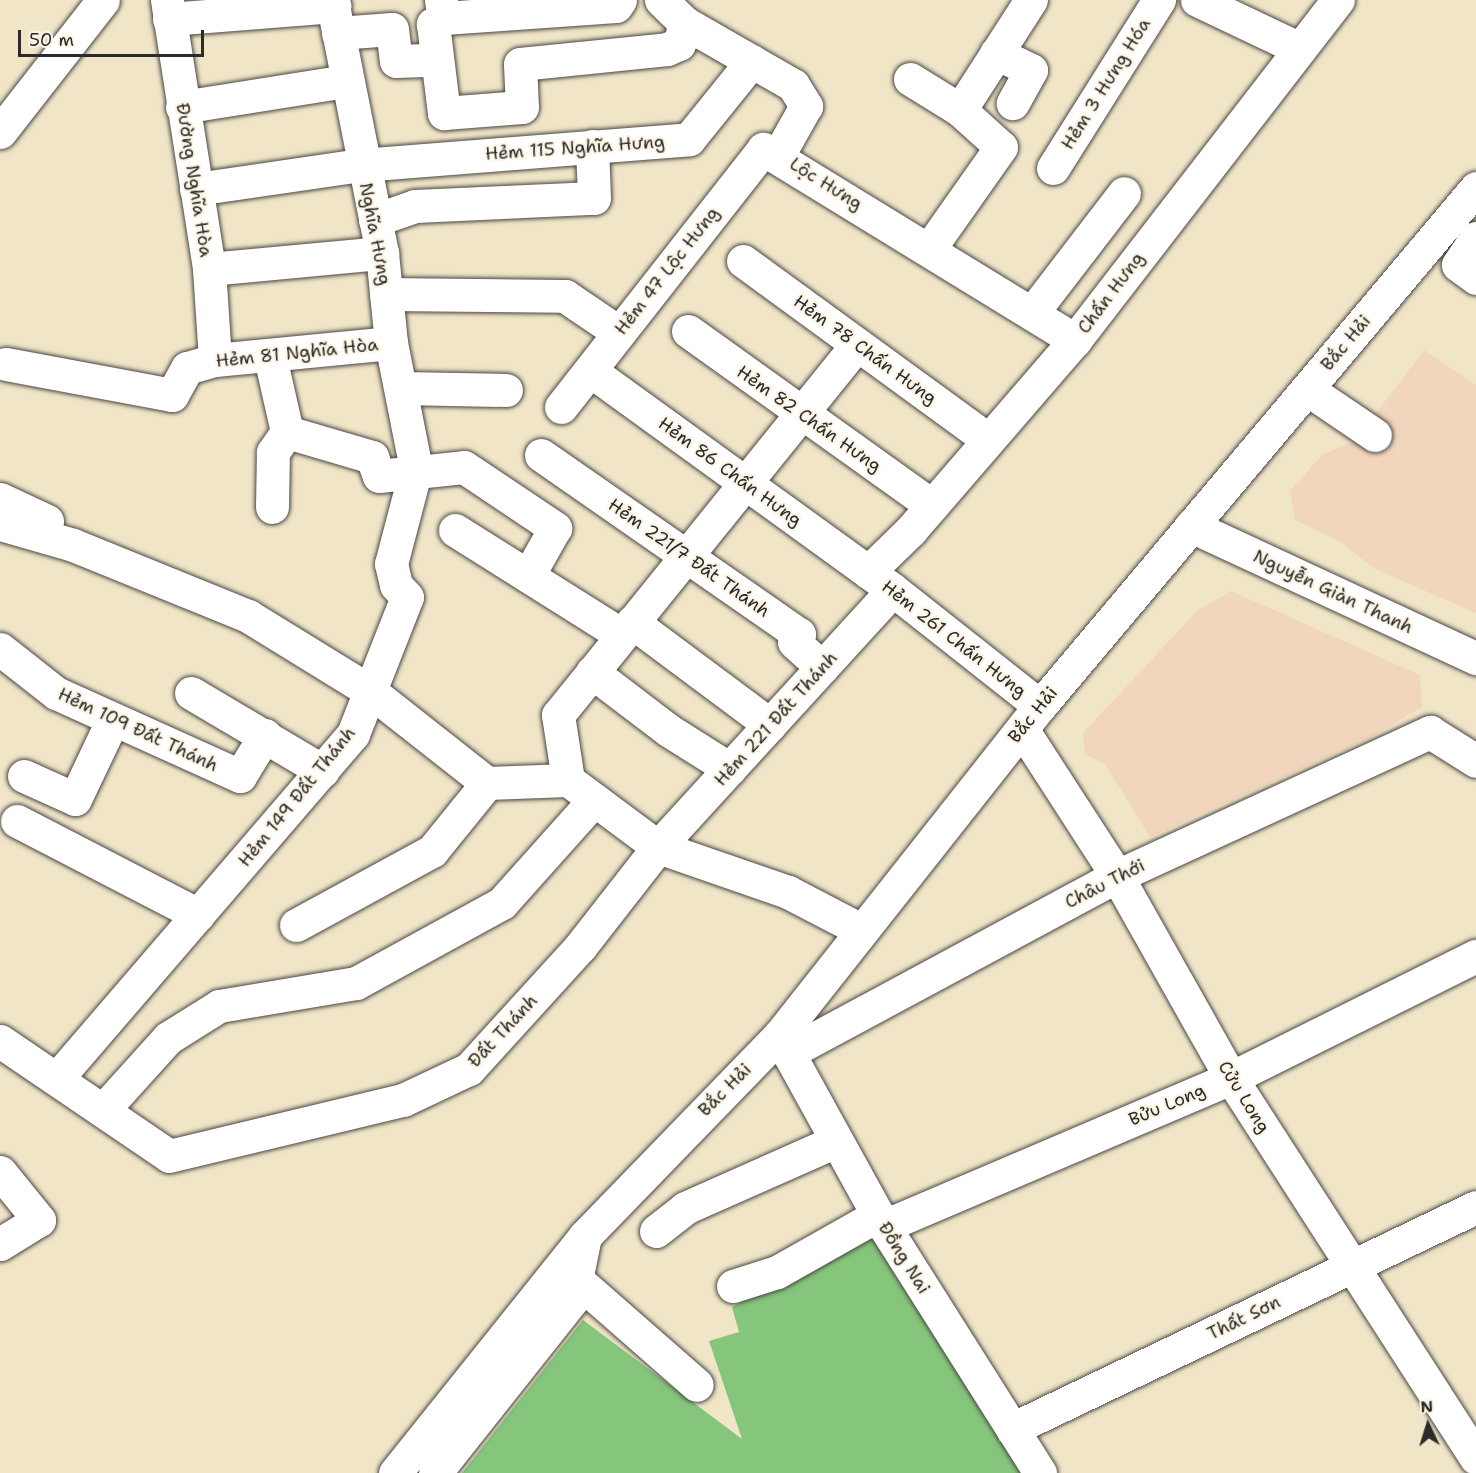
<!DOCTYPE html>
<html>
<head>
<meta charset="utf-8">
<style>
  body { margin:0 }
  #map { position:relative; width:1476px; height:1473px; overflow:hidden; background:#f1e5c8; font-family:"Shantell Sans",sans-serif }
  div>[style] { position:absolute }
  .built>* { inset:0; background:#f1d5bd }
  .green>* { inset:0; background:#86c57c }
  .roads { filter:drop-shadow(0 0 2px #494743) drop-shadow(0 0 2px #494743) }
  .minor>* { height:33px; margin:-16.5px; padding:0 16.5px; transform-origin:16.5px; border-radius:16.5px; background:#fff }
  span { translate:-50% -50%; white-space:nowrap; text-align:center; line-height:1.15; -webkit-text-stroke:4.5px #fcf5e5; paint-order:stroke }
  .street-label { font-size:18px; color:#2b2b2b }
  .north { position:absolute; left:1398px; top:1395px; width:60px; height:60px; -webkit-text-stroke:4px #fcf5e5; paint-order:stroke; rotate:356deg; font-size:16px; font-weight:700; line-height:24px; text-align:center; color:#2b2b2b }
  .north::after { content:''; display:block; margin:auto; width:21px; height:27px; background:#2b2b2b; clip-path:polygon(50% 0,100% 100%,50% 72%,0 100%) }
  .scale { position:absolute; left:18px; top:30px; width:186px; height:27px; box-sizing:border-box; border:3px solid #2b2b2b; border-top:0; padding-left:8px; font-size:18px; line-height:21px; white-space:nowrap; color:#2b2b2b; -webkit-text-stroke:4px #fcf5e5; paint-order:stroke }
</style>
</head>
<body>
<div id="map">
  <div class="built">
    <i style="clip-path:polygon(1424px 350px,1476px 385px,1476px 613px,1375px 569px,1339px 541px,1295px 520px,1290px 491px,1322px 455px,1355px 441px)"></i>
    <i style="clip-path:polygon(1231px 591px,1420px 675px,1422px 707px,1373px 736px,1150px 837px,1105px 764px,1085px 754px,1083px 733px,1197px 611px)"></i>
  </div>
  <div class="green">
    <i style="clip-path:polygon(873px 1230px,1024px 1473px,462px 1473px,583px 1320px,742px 1439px,709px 1341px,739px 1332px,732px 1307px)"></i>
  </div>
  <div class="roads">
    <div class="minor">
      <i style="left:167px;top:0;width:272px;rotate:81.1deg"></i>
      <i style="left:209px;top:269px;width:91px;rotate:86.2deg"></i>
      <i style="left:441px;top:0;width:18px;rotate:81deg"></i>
      <i style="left:444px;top:18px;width:172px;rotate:-4deg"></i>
      <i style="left:616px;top:6px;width:7px;rotate:-56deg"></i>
      <i style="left:661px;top:0;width:33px;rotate:44deg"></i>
      <i style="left:685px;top:23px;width:125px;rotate:29.9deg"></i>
      <i style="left:793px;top:85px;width:25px;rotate:58deg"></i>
      <i style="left:806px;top:106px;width:55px;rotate:119.4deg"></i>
      <i style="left:1197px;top:0;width:112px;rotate:25.4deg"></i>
      <i style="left:444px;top:18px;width:13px;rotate:151deg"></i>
      <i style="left:433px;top:24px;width:90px;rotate:83deg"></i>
      <i style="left:444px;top:113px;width:78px;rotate:-4.4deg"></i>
      <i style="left:522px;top:107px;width:43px;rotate:-92.7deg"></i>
      <i style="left:520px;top:64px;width:148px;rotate:-5.8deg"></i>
      <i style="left:667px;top:49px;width:13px;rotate:-23deg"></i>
      <i style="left:679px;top:44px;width:22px;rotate:-74deg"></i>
      <i style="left:169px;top:19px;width:166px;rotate:-4.5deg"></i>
      <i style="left:338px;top:33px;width:54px;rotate:-4.2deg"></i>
      <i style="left:392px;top:29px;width:32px;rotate:83deg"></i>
      <i style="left:396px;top:61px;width:38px;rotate:-2deg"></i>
      <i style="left:996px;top:53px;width:39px;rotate:26deg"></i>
      <i style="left:1031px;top:70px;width:38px;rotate:119deg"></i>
      <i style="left:910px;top:79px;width:59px;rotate:31.8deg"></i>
      <i style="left:960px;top:110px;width:55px;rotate:42.1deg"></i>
      <i style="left:1001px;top:147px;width:125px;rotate:125.2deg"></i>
      <i style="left:182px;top:107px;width:166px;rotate:-9deg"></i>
      <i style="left:960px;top:110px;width:131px;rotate:-57.2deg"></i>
      <i style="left:0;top:132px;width:167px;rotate:-52deg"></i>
      <i style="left:1053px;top:168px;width:199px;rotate:-57.8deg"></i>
      <i style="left:196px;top:189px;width:167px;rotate:-8.3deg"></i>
      <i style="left:361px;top:165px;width:329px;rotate:-4.5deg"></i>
      <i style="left:689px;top:139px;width:100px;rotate:-51.1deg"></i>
      <i style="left:375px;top:220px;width:42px;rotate:-19.3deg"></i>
      <i style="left:415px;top:206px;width:179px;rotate:-2.6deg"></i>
      <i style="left:594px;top:198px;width:52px;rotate:-92.2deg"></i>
      <i style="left:1476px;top:238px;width:32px;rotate:124deg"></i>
      <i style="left:1458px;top:265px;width:22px;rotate:36deg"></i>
      <i style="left:743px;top:261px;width:302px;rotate:36.1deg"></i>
      <i style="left:209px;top:269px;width:174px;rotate:-5.3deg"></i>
      <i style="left:386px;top:294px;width:179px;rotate:0.6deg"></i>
      <i style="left:565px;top:296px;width:64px;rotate:34.2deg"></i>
      <i style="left:1032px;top:313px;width:151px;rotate:-52.5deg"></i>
      <i style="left:688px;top:331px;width:300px;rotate:35.6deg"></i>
      <i style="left:270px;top:357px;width:77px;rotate:77.2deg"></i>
      <i style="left:287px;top:432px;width:89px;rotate:16.4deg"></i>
      <i style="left:372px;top:457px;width:20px;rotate:70deg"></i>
      <i style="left:379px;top:476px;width:85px;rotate:-6deg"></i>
      <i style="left:464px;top:467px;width:110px;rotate:33.8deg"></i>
      <i style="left:555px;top:528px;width:55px;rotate:119.4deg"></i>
      <i style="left:6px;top:364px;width:169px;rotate:10.6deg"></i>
      <i style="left:172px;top:395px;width:31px;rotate:-61deg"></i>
      <i style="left:187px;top:368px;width:29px;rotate:-16deg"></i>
      <i style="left:215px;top:360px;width:177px;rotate:-5.5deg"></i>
      <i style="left:592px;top:372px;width:372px;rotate:35.9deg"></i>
      <i style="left:893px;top:590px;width:187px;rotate:38.3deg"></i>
      <i style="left:401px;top:388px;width:105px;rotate:1.1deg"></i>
      <i style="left:1307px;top:389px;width:82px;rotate:34.1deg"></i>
      <i style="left:561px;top:407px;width:328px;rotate:-51.9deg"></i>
      <i style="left:763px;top:149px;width:366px;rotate:31.5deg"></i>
      <i style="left:541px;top:455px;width:314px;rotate:34.8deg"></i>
      <i style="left:799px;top:634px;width:9px;rotate:122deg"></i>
      <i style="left:794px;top:642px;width:38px;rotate:42deg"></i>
      <i style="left:0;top:499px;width:52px;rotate:25.1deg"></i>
      <i style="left:272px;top:507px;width:55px;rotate:-89deg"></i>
      <i style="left:273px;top:452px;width:24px;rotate:-55deg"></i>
      <i style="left:0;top:524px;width:76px;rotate:16deg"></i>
      <i style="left:73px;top:545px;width:189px;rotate:22.1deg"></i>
      <i style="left:248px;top:616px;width:143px;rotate:31.6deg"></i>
      <i style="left:370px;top:691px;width:149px;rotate:38.2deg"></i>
      <i style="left:487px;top:783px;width:81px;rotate:-2.1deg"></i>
      <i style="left:568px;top:780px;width:112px;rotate:36.7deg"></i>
      <i style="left:658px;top:847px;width:348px;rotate:-47.6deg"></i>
      <i style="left:1191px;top:526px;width:314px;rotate:24.9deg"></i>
      <i style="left:455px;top:530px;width:197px;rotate:32.2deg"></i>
      <i style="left:868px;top:572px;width:60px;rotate:-44.3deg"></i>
      <i style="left:911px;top:530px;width:251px;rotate:-49.2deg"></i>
      <i style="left:1075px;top:340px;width:430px;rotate:-52.3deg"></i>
      <i style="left:632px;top:622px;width:172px;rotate:36.7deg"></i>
      <i style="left:0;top:649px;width:71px;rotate:38.2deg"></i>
      <i style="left:56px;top:693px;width:202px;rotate:24.3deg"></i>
      <i style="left:240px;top:776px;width:48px;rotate:-58.6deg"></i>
      <i style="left:592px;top:672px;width:96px;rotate:37.3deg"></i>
      <i style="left:668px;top:730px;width:73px;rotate:32.2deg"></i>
      <i style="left:191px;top:693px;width:153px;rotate:30.6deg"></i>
      <i style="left:1022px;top:729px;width:175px;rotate:57.1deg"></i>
      <i style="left:1117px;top:876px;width:232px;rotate:60.6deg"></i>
      <i style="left:1231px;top:1078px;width:452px;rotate:57.2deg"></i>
      <i style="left:24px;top:776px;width:56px;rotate:24.3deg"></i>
      <i style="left:75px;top:799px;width:86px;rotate:-64.6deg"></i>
      <i style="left:568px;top:780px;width:66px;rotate:-98.7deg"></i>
      <i style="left:558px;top:715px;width:476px;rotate:-51.1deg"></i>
      <i style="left:17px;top:821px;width:204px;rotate:27.4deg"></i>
      <i style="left:296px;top:925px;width:155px;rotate:-28.6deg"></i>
      <i style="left:432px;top:851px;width:87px;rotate:-51deg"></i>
      <i style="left:779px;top:1036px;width:217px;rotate:61.1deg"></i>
      <i style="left:884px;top:1226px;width:292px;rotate:57.7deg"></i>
      <i style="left:0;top:1041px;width:204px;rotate:34.2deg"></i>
      <i style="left:169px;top:1156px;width:241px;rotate:-13.5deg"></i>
      <i style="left:403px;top:1100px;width:73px;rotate:-25.2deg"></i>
      <i style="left:469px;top:1069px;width:165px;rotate:-47.7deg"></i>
      <i style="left:580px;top:947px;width:127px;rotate:-52deg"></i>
      <i style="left:658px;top:847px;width:138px;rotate:19.1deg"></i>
      <i style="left:788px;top:892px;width:82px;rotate:27.5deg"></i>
      <i style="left:788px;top:1053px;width:374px;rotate:-28.3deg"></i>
      <i style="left:1117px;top:876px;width:345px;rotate:-24.7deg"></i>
      <i style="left:1430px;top:732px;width:54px;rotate:32.2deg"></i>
      <i style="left:59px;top:1076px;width:451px;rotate:-49.3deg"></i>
      <i style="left:353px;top:734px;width:147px;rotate:-68.5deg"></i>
      <i style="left:407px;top:597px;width:16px;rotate:-133deg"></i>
      <i style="left:396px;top:585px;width:22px;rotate:-103deg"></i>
      <i style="left:391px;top:564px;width:98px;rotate:-75.3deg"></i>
      <i style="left:416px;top:469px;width:128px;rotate:-101.2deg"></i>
      <i style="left:391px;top:343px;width:90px;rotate:-95.7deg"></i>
      <i style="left:382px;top:253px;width:258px;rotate:-101.2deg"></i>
      <i style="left:103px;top:1110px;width:97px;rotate:-47.9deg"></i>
      <i style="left:168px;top:1038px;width:60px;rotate:-32.1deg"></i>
      <i style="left:219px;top:1006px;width:139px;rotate:-9.5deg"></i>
      <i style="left:356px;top:983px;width:166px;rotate:-28.7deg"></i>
      <i style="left:502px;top:903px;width:138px;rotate:-48.2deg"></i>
      <i style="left:0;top:1172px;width:62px;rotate:50.9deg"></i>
      <i style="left:39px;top:1220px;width:46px;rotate:148.4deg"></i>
      <i style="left:884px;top:1226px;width:377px;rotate:-23.1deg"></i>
      <i style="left:1231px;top:1078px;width:274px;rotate:-26.5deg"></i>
      <i style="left:656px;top:1231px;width:37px;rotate:-38deg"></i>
      <i style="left:685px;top:1208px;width:165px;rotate:-23.9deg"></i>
      <i style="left:577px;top:1280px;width:159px;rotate:41.2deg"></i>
      <i style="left:733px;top:1286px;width:46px;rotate:-17.7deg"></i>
      <i style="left:777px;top:1272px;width:116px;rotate:-29.4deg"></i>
      <i style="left:1012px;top:1429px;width:514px;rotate:-25.57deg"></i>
      <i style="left:395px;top:1473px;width:304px;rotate:-51.3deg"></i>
      <i style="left:585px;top:1236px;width:279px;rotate:-45.9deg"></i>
      <i style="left:779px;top:1036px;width:421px;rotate:-51.7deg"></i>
      <i style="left:1040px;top:706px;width:677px;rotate:-49.91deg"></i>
      <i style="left:435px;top:1473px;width:221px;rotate:-51.6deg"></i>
      <i style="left:572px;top:1300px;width:60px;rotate:-78.5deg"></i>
    </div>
  </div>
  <div class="street-label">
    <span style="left:1106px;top:84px;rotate:-58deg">Hẻm 3 Hưng Hóa</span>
    <span style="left:575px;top:148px;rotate:-4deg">Hẻm 115 Nghĩa Hưng</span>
    <span style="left:194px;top:180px;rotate:81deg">Đường Nghĩa Hòa</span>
    <span style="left:826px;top:184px;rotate:32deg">Lộc Hưng</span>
    <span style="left:375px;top:234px;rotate:79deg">Nghĩa Hưng</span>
    <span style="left:667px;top:271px;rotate:-52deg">Hẻm 47 Lộc Hưng</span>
    <span style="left:1111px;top:293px;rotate:-53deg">Chấn Hưng</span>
    <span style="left:1346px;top:343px;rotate:-50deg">Bắc Hải</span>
    <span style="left:865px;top:350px;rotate:36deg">Hẻm 78 Chấn Hưng</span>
    <span style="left:297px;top:353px;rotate:-6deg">Hẻm 81 Nghĩa Hòa</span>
    <span style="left:809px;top:419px;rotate:35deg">Hẻm 82 Chấn Hưng</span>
    <span style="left:730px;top:472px;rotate:36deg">Hẻm 86 Chấn Hưng</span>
    <span style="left:689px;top:558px;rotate:35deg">Hẻm 221/7 Đất Thánh</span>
    <span style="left:1333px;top:592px;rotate:25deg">Nguyễn Giàn Thanh</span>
    <span style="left:954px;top:639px;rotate:38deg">Hẻm 261 Chấn Hưng</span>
    <span style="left:1033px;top:715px;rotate:-51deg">Bắc Hải</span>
    <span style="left:776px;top:719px;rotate:-48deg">Hẻm 221 Đất Thánh</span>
    <span style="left:138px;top:730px;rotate:25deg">Hẻm 109 Đất Thánh</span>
    <span style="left:297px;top:797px;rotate:-51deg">Hẻm 149 Đất Thánh</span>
    <span style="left:1105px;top:884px;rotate:-27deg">Châu Thới</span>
    <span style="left:503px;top:1031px;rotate:-47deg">Đất Thánh</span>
    <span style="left:725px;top:1090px;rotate:-45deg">Bắc Hải</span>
    <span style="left:1244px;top:1097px;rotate:58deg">Cửu Long</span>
    <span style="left:1167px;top:1105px;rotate:-23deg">Bửu Long</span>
    <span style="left:904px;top:1258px;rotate:58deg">Đồng Nai</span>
    <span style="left:1244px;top:1318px;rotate:-26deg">Thất Sơn</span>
  </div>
  <div class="north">N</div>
  <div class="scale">50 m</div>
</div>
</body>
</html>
